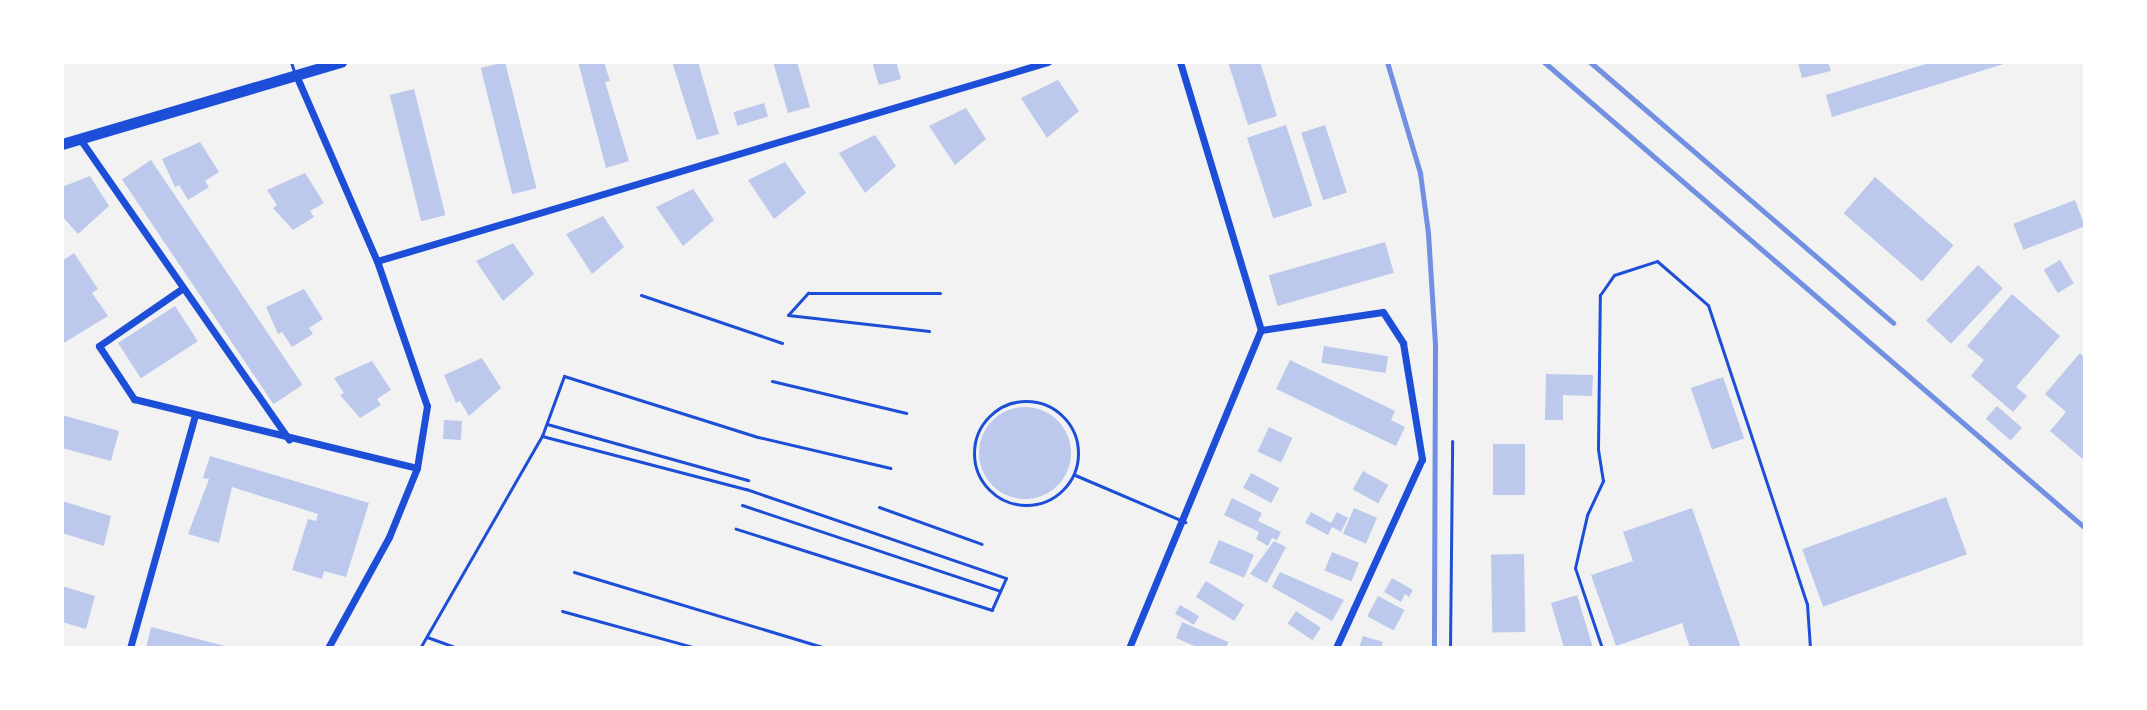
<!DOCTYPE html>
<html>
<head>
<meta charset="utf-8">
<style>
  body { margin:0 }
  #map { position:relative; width:2147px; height:710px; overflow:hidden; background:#f2f2f2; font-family:"Fira Sans",sans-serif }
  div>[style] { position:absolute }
  .building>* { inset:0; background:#bdc9ec; transform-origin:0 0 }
  .round { border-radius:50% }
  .path>* { height:3px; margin:-1.5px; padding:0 1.5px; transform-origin:1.5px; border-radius:1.5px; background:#1d4ed8 }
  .service>* { height:3px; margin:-1.5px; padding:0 1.5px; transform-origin:1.5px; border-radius:1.5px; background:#1d4ed8 }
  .service>.ring { margin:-1.5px; padding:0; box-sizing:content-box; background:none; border:3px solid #1d4ed8; border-radius:50% }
  .minor>* { height:7px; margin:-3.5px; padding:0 3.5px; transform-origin:3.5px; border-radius:3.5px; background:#1d4ed8 }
  .primary>* { height:11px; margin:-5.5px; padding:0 5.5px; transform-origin:5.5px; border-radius:5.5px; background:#1d4ed8 }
  .rail>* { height:5px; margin:-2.5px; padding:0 2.5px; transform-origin:2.5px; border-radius:2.5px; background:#7290e2 }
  span { translate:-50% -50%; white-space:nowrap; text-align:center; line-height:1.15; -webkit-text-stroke:7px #fff; paint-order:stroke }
  .frame { position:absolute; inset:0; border:64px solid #fff; pointer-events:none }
</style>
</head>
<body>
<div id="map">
  <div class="building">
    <i style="left:505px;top:62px;width:130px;height:25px;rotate:76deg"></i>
    <i style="clip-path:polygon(578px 62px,604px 62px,610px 81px,605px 82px,629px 161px,606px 168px)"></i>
    <i style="clip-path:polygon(672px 62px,698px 62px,719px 134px,697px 140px)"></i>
    <i style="clip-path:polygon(773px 62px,797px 62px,810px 107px,788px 113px)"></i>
    <i style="clip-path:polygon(872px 62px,896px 62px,901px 79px,879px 85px)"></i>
    <i style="clip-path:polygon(1228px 62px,1260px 62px,1277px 116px,1248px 125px)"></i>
    <i style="clip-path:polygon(1798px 62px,1828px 62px,1831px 71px,1802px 78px)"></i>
    <i style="clip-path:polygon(1932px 62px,2007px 63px,1832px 117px,1826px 95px)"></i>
    <i style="clip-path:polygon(1058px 80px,1079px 111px,1047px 138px,1021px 98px)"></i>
    <i style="left:414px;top:89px;width:130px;height:25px;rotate:76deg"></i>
    <i style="left:764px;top:103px;width:14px;height:32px;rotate:73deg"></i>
    <i style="clip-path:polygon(966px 108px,986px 139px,955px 165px,929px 126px)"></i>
    <i style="left:1286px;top:125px;width:85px;height:41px;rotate:72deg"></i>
    <i style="left:1325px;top:125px;width:71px;height:25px;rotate:72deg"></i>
    <i style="clip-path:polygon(875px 135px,896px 166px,865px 193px,839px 153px)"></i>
    <i style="clip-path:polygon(200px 142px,219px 172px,205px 181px,209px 187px,188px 200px,179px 185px,175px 187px,162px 159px)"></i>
    <i style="left:151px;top:160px;width:271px;height:35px;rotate:56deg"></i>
    <i style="clip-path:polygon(785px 162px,806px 193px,774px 219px,748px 180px)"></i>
    <i style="clip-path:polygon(305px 173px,324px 203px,310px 211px,314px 217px,293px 230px,273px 208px,277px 205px,267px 190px)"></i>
    <i style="clip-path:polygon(90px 176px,109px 206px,78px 234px,62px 216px,62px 187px)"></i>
    <i style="left:1875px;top:177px;width:104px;height:48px;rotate:41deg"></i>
    <i style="clip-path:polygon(693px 189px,714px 220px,683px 246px,656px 207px)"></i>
    <i style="left:2075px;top:200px;width:28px;height:66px;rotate:69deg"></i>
    <i style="clip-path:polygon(603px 216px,624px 247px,592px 274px,566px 234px)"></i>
    <i style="left:1385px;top:242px;width:32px;height:121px;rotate:74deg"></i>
    <i style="clip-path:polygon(513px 243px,534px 274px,503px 301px,476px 261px)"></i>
    <i style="clip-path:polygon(74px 253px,98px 289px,92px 293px,108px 316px,62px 344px,62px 261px)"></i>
    <i style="left:2060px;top:260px;width:27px;height:19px;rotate:59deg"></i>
    <i style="left:1978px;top:265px;width:34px;height:76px;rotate:43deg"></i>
    <i style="clip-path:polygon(304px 289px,323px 319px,309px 328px,313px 334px,292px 347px,282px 332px,278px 334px,266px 307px)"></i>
    <i style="clip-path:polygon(2012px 294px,2060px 336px,2016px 387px,2027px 396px,2013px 412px,1971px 376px,1984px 360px,1967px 346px)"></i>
    <i style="left:175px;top:306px;width:42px;height:68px;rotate:57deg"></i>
    <i style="left:1324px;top:346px;width:65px;height:17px;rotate:9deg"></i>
    <i style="clip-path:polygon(2080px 353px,2085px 358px,2085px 461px,2050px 431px,2066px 412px,2045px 394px)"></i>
    <i style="clip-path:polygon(482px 358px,501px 388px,469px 416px,460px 401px,456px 403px,444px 375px)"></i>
    <i style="clip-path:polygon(1290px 360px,1395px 411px,1391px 420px,1405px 427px,1396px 446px,1276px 389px)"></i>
    <i style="clip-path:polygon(372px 361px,391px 390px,377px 399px,381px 405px,360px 418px,340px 395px,344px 393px,334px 378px)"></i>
    <i style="clip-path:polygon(1546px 374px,1593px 375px,1592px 396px,1563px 395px,1563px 420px,1545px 420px)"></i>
    <i style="left:1723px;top:377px;width:65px;height:34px;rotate:71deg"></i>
    <i style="left:1997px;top:406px;width:33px;height:17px;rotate:41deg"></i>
    <i class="round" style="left:979px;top:407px;width:92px;height:92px"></i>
    <i style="clip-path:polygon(62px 415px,119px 431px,111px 461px,62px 448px)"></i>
    <i style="left:444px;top:420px;width:18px;height:19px;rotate:3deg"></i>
    <i style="left:1269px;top:427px;width:26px;height:27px;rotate:25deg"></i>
    <i style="left:1493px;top:444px;width:32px;height:51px"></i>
    <i style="clip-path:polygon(210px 456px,369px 503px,346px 577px,324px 571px,322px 579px,292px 570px,308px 519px,316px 521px,318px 514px,232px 487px,219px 543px,188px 534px,209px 479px,203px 478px)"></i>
    <i style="left:1363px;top:471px;width:29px;height:21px;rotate:29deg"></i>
    <i style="left:1251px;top:473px;width:32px;height:17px;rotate:28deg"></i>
    <i style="left:1946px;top:497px;width:61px;height:153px;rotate:70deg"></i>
    <i style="clip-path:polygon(1232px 498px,1262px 513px,1258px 521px,1281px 532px,1277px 540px,1272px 538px,1268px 546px,1256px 539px,1259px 532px,1224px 515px)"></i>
    <i style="clip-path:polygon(62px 501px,111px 516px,104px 546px,62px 533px)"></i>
    <i style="left:1354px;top:508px;width:25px;height:28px;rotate:23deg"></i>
    <i style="clip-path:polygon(1692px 508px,1741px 648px,1690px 648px,1682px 623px,1616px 646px,1591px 575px,1633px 561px,1623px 532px)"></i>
    <i style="clip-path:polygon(1311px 512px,1331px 523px,1337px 512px,1348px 518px,1341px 532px,1332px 527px,1328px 535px,1305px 523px)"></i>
    <i style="left:1219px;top:540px;width:38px;height:25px;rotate:23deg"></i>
    <i style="clip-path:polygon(1274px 541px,1286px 547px,1267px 583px,1250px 574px)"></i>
    <i style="left:1332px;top:552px;width:29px;height:20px;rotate:22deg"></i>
    <i style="left:1524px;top:554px;width:78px;height:33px;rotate:89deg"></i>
    <i style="clip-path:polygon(1280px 572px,1344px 600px,1332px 621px,1272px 587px)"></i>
    <i style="clip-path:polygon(1392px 578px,1413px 590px,1409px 597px,1405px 594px,1401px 602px,1384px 592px)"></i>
    <i style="left:1206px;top:581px;width:45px;height:19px;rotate:32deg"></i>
    <i style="clip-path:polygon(62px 586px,95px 596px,86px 629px,62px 622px)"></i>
    <i style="clip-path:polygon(1577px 595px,1593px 648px,1564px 648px,1551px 603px)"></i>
    <i style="left:1378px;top:596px;width:30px;height:23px;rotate:28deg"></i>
    <i style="left:1180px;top:605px;width:22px;height:10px;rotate:30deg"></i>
    <i style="left:1296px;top:611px;width:30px;height:15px;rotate:34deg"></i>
    <i style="clip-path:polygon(1182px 622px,1228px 642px,1226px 648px,1199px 648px,1176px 638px)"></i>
    <i style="clip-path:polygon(151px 627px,229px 647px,229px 648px,146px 648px)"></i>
    <i style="clip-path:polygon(1363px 636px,1383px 642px,1381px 648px,1359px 648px)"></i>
  </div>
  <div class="path">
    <i style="left:641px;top:295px;width:149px;rotate:18.8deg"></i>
    <i style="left:788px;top:315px;width:30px;rotate:-48deg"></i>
    <i style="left:808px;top:293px;width:132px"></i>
    <i style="left:788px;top:315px;width:142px;rotate:6.5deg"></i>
    <i style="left:772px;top:381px;width:138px;rotate:13.4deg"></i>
    <i style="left:547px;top:424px;width:209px;rotate:15.6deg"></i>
    <i style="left:542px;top:436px;width:211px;rotate:14.6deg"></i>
    <i style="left:746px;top:489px;width:275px;rotate:18.9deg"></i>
    <i style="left:1006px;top:578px;width:35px;rotate:114deg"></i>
    <i style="left:992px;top:610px;width:269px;rotate:-162.4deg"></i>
    <i style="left:742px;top:505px;width:272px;rotate:18.4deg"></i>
    <i style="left:879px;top:507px;width:109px;rotate:19.8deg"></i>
    <i style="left:574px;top:572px;width:262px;rotate:16.8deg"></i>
    <i style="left:562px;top:611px;width:139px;rotate:15.4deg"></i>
    <i style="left:427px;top:637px;width:32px;rotate:20deg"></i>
    <i style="left:420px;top:648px;width:245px;rotate:-60.1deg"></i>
    <i style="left:542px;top:436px;width:64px;rotate:-69.9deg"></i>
    <i style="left:564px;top:376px;width:203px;rotate:17.5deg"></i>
    <i style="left:758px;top:437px;width:136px;rotate:13.2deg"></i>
  </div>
  <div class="service">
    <i style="left:291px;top:62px;width:13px;rotate:72deg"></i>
    <i class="ring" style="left:974px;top:401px;width:101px;height:101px"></i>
    <i style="left:1075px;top:475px;width:120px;rotate:23.1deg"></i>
    <i style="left:1450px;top:648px;width:207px;rotate:-89.4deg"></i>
    <i style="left:1602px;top:648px;width:84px;rotate:-108.6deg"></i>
    <i style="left:1575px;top:568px;width:54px;rotate:-77.2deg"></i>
    <i style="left:1587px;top:515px;width:38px;rotate:-65deg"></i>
    <i style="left:1603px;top:481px;width:33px;rotate:-99deg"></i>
    <i style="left:1598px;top:448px;width:153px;rotate:-89.3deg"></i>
    <i style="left:1600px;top:295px;width:24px;rotate:-55deg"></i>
    <i style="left:1614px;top:275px;width:45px;rotate:-18deg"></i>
    <i style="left:1657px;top:261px;width:67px;rotate:40.8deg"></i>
    <i style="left:1708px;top:305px;width:315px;rotate:71.7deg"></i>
    <i style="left:1807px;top:604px;width:44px;rotate:86.1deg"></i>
  </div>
  <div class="minor">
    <i style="left:1180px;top:62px;width:280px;rotate:73.2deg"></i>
    <i style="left:296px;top:75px;width:203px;rotate:66.5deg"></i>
    <i style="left:377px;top:261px;width:153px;rotate:71deg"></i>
    <i style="left:427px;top:406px;width:63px;rotate:99.2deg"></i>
    <i style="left:417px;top:468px;width:74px;rotate:112.1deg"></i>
    <i style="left:389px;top:537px;width:127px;rotate:118.8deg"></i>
    <i style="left:80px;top:139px;width:366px;rotate:55.2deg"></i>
    <i style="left:377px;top:261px;width:700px;rotate:-16.52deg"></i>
    <i style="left:183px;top:288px;width:102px;rotate:145.4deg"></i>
    <i style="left:99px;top:346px;width:64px;rotate:56.6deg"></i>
    <i style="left:134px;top:399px;width:291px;rotate:13.7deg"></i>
    <i style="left:1261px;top:330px;width:123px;rotate:-8.4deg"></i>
    <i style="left:1383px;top:312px;width:37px;rotate:57deg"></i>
    <i style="left:1403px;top:343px;width:118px;rotate:80.7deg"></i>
    <i style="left:1422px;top:459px;width:208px;rotate:114.5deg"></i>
    <i style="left:130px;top:648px;width:242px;rotate:-74.4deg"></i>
    <i style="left:1129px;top:648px;width:344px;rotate:-67.5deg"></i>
  </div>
  <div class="primary">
    <i style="left:62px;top:144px;width:291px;rotate:-16.4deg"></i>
  </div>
  <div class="rail">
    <i style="left:1387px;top:62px;width:116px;rotate:73.4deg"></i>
    <i style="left:1420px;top:173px;width:61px;rotate:82.4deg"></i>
    <i style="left:1428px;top:233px;width:112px;rotate:86.4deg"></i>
    <i style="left:1435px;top:345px;width:303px;rotate:90.2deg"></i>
    <i style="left:1544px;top:62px;width:714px;rotate:40.74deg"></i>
    <i style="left:1590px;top:62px;width:400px;rotate:40.7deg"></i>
  </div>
  <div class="frame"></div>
</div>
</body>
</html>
